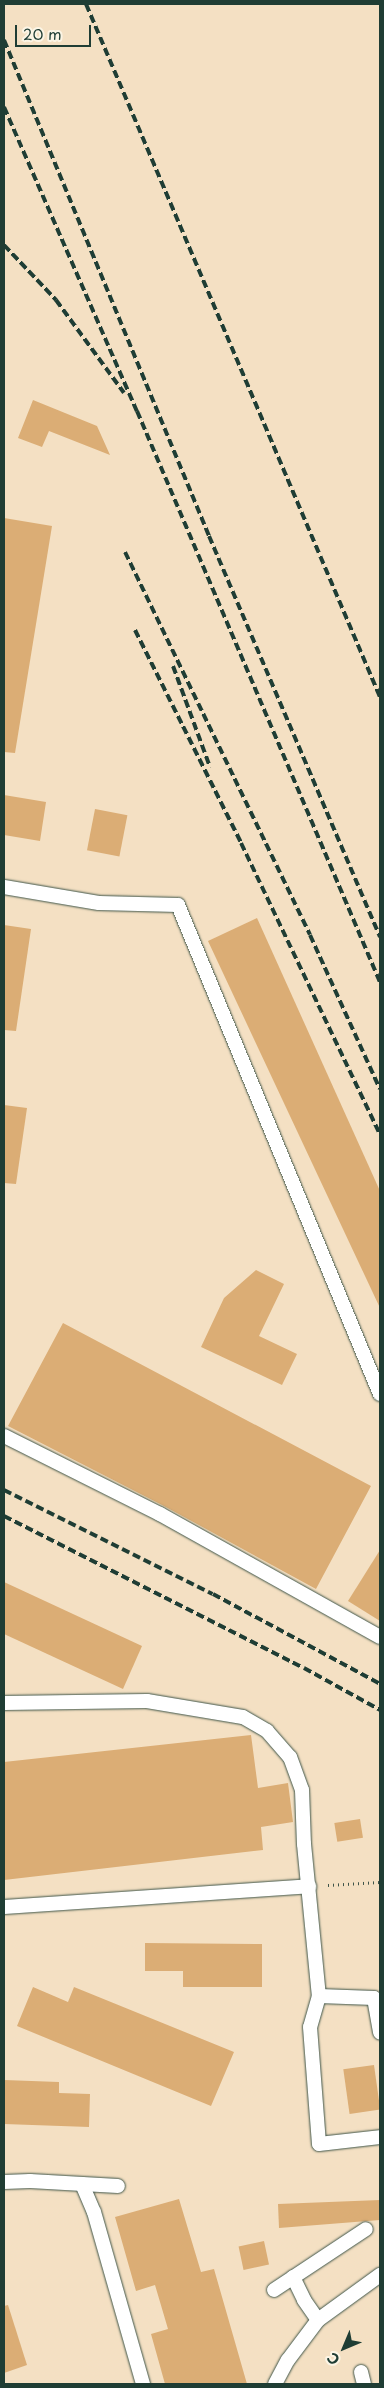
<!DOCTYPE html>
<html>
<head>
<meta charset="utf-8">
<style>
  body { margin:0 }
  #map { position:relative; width:384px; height:2388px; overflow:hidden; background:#f4e0c3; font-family:"Playpen Sans",sans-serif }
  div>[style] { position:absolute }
  .building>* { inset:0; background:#dbad75; transform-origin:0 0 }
  .path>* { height:3px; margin-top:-1.5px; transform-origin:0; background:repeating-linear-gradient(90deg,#3f5549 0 1px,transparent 0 5px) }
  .roads { filter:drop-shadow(0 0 1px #3f5549) drop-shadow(0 0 1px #3f5549) }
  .lane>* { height:14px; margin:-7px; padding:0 7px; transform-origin:7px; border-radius:7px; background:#fff }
  .rail>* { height:4px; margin-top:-2px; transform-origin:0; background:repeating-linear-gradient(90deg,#1f3d34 0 8px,transparent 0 12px) }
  span { translate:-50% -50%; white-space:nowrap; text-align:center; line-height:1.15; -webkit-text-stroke:4.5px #fcf5e5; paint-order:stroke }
  .frame { position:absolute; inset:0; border:5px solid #1f3d34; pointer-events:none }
  .north { position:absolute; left:319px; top:2323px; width:50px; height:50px; -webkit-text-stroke:4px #fcf5e5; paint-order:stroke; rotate:225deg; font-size:14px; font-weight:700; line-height:20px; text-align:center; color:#1f3d34 }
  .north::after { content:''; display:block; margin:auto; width:18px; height:22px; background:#1f3d34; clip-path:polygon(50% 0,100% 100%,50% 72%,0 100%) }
  .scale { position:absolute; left:15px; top:25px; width:76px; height:22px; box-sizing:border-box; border:2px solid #1f3d34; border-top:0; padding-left:6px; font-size:15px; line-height:18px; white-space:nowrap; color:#1f3d34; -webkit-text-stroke:4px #fcf5e5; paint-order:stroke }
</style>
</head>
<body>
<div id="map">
  <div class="building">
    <i style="clip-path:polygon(33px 400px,97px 426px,110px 455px,49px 431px,42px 447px,18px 438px)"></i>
    <i style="clip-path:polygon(4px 518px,52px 526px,15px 753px,4px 752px)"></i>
    <i style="clip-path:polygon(4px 795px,46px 802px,40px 841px,4px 835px)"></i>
    <i style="left:95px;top:809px;width:33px;height:42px;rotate:11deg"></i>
    <i style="clip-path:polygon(257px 918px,380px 1191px,380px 1308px,208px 941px)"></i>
    <i style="clip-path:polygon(4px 925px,31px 929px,16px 1031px,4px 1030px)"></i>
    <i style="clip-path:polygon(4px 1105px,27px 1108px,16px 1184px,4px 1183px)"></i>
    <i style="clip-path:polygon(256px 1270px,284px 1284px,259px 1336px,297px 1354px,282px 1385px,201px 1347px,224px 1298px)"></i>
    <i style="clip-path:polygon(63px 1323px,371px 1486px,316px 1589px,164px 1506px,8px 1426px)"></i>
    <i style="clip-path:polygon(380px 1550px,380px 1621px,348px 1601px)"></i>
    <i style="clip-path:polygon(4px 1582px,142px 1646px,123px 1689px,4px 1634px)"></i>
    <i style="clip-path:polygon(251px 1735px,258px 1788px,288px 1783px,293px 1822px,261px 1827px,263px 1850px,4px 1880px,4px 1762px)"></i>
    <i style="left:360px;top:1819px;width:19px;height:26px;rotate:81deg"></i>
    <i style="clip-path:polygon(145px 1943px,262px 1944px,262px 1987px,183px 1987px,183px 1971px,145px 1971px)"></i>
    <i style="clip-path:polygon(33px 1987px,68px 2002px,74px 1987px,234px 2052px,211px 2106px,17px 2026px)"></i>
    <i style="left:374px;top:2065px;width:45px;height:31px;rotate:82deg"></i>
    <i style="clip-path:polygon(4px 2080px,59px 2082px,59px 2093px,90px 2094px,89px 2127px,4px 2124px)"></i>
    <i style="clip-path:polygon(179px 2199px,201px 2272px,214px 2269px,247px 2384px,165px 2384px,151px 2334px,168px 2329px,155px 2285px,136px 2291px,115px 2217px)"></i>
    <i style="clip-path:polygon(380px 2200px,380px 2220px,279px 2228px,278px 2204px)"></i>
    <i style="left:264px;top:2241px;width:24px;height:26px;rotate:78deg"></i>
    <i style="clip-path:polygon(8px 2305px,27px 2365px,4px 2373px,4px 2306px)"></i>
  </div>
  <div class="path">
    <i style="left:328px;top:1885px;width:52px;rotate:-3.3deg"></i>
  </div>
  <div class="roads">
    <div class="lane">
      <i style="left:4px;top:887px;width:96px;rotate:9.6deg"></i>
      <i style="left:99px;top:903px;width:79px;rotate:1.5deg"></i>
      <i style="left:178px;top:905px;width:529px;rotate:67.56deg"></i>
      <i style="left:4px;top:1436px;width:174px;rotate:26.6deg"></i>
      <i style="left:160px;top:1514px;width:252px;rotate:29.2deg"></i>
      <i style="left:4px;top:1703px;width:143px;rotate:-0.8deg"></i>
      <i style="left:147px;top:1701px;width:97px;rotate:9.5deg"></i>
      <i style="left:243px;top:1717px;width:28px;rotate:30deg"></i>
      <i style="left:267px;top:1731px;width:35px;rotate:49deg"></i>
      <i style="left:290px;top:1757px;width:35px;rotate:70deg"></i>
      <i style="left:302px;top:1790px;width:54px;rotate:87.9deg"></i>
      <i style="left:304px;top:1844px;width:153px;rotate:84.4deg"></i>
      <i style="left:319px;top:1996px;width:32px;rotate:106deg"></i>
      <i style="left:310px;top:2027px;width:117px;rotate:85.6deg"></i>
      <i style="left:319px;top:2144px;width:61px;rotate:-6.5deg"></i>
      <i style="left:4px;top:1907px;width:306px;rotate:-3.9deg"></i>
      <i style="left:319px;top:1996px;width:55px;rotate:2.1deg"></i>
      <i style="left:374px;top:1998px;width:35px;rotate:80deg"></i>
      <i style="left:4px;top:2182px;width:26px;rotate:-2deg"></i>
      <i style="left:30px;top:2181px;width:88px;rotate:3.3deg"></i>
      <i style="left:82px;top:2184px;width:30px;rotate:67deg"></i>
      <i style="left:94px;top:2212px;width:179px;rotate:74.1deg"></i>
      <i style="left:293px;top:2277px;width:25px;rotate:64deg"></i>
      <i style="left:304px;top:2300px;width:24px;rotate:55deg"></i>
      <i style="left:274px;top:2290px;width:110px;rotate:-33.5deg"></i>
      <i style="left:361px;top:2372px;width:12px;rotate:76deg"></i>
      <i style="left:275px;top:2384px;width:27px;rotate:-62deg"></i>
      <i style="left:288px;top:2360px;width:50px;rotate:-53.1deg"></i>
      <i style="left:318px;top:2320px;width:77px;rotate:-36deg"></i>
    </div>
  </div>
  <div class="rail">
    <i style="left:86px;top:4px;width:753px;rotate:67.01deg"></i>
    <i style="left:4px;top:40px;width:537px;rotate:67.54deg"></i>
    <i style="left:209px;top:536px;width:436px;rotate:66.9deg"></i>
    <i style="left:4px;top:107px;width:332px;rotate:66.4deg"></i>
    <i style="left:137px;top:411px;width:621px;rotate:66.95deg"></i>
    <i style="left:4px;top:245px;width:76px;rotate:46.6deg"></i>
    <i style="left:56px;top:300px;width:115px;rotate:53.8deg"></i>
    <i style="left:125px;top:552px;width:425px;rotate:64.2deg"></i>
    <i style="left:310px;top:935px;width:169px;rotate:65.6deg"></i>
    <i style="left:135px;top:630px;width:238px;rotate:63.5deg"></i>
    <i style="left:241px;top:843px;width:322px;rotate:64.5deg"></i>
    <i style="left:173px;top:666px;width:108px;rotate:69.9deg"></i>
    <i style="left:4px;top:1490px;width:233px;rotate:26.5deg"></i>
    <i style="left:213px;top:1594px;width:190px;rotate:28.3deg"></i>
    <i style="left:4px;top:1516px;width:336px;rotate:26.9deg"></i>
    <i style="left:304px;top:1668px;width:87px;rotate:28.9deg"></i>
  </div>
  <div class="frame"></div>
  <div class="north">С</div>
  <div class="scale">20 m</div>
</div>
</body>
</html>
